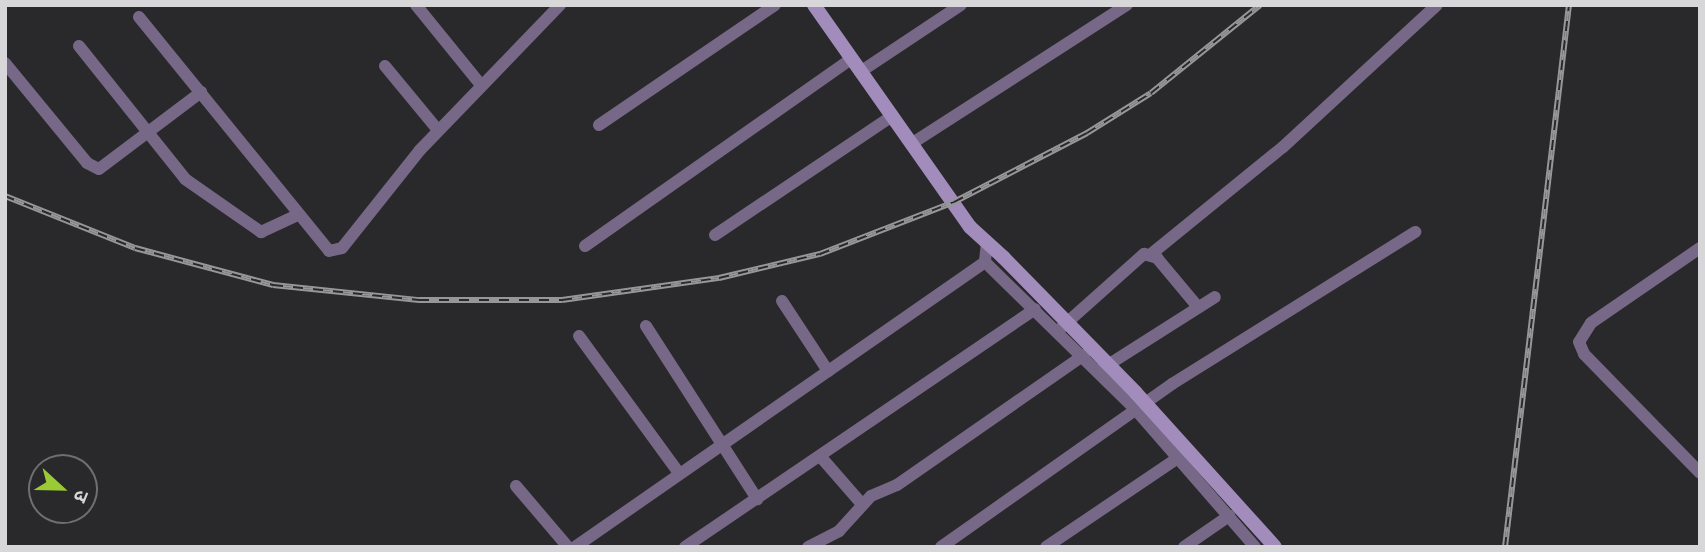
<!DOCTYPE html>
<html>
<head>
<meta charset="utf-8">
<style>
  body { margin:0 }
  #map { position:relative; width:1705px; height:552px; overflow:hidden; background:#29282b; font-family:"DM Sans","Noto Sans Devanagari",sans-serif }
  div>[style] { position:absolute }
  .minor>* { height:12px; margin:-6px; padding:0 6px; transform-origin:6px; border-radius:6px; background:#766886 }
  .secondary>* { height:14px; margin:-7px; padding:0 7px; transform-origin:7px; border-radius:7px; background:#a28cbc }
  .rail>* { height:6px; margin-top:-3px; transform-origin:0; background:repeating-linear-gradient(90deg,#29282b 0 10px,#979698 0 20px); box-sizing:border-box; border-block:2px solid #979698 }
  .secondary-bridge>* { height:14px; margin:-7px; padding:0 7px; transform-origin:7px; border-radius:7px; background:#a28cbc }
  span { translate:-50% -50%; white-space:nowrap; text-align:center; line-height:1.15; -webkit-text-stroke:7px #29282b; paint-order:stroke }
  .frame { position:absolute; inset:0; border:7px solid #d7d6d8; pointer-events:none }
  .north { position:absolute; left:28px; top:454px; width:70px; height:70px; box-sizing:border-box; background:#29282b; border:2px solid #6f6e70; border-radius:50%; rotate:112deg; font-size:19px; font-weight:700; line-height:28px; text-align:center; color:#d7d6d8 }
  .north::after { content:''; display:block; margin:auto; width:24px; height:32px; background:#9bcb34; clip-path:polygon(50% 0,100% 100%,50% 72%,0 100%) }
</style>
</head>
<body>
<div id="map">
  <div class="minor">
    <i style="left:416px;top:5px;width:103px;rotate:50.9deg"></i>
    <i style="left:139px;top:17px;width:301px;rotate:50.9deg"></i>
    <i style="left:329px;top:251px;width:13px;rotate:-13deg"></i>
    <i style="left:342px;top:248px;width:125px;rotate:-51.5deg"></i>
    <i style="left:420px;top:150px;width:202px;rotate:-46deg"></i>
    <i style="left:79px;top:46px;width:170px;rotate:51.4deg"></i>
    <i style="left:185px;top:179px;width:93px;rotate:34.9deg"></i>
    <i style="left:261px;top:232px;width:38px;rotate:-25deg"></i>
    <i style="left:5px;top:63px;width:129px;rotate:50.6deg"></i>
    <i style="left:87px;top:163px;width:13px;rotate:27deg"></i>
    <i style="left:99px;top:169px;width:128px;rotate:-37deg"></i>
    <i style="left:385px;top:66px;width:83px;rotate:50.4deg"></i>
    <i style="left:860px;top:72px;width:121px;rotate:-33.6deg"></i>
    <i style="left:599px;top:125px;width:213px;rotate:-34.3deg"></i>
    <i style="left:911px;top:144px;width:257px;rotate:-32.8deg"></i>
    <i style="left:715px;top:235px;width:213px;rotate:-33.9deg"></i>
    <i style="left:987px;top:242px;width:20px;rotate:96deg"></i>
    <i style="left:985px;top:262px;width:211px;rotate:44.4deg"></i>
    <i style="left:1136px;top:410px;width:181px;rotate:49deg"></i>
    <i style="left:585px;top:246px;width:325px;rotate:-35.1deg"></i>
    <i style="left:1700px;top:248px;width:132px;rotate:145.5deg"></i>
    <i style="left:1591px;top:323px;width:22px;rotate:122deg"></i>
    <i style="left:1579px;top:342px;width:13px;rotate:67deg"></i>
    <i style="left:1584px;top:354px;width:166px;rotate:45.7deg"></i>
    <i style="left:1150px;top:255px;width:171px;rotate:-39.1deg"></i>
    <i style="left:1283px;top:147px;width:209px;rotate:-42.7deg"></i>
    <i style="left:782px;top:301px;width:84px;rotate:56.7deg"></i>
    <i style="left:646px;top:326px;width:206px;rotate:57.3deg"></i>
    <i style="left:1062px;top:327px;width:110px;rotate:-41.7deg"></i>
    <i style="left:1144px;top:254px;width:14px;rotate:17deg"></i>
    <i style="left:1157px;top:258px;width:64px;rotate:50.1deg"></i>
    <i style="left:579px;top:336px;width:168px;rotate:53.9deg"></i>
    <i style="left:1100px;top:370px;width:136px;rotate:-32.4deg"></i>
    <i style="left:820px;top:456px;width:62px;rotate:48.9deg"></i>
    <i style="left:516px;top:486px;width:80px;rotate:49.6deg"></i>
    <i style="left:575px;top:547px;width:499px;rotate:-34.8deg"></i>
    <i style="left:685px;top:547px;width:423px;rotate:-34.2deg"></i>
    <i style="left:808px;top:547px;width:35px;rotate:-27deg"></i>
    <i style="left:839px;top:531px;width:47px;rotate:-47.6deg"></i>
    <i style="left:871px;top:496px;width:28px;rotate:-23deg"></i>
    <i style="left:897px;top:485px;width:228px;rotate:-34.8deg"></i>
    <i style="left:941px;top:547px;width:283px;rotate:-35.2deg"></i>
    <i style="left:1172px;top:384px;width:287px;rotate:-32deg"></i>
    <i style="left:1046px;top:547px;width:159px;rotate:-34deg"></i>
    <i style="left:1184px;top:547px;width:55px;rotate:-34.6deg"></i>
  </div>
  <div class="secondary">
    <i style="left:814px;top:5px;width:271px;rotate:54.9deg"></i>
    <i style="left:970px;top:227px;width:45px;rotate:42.3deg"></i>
  </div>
  <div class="rail">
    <i style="left:5px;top:196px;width:140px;rotate:21.8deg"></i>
    <i style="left:135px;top:248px;width:143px;rotate:15deg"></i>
    <i style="left:273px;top:285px;width:147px;rotate:5.9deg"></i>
    <i style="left:419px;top:300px;width:143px"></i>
    <i style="left:562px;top:300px;width:159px;rotate:-8deg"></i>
    <i style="left:719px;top:278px;width:104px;rotate:-13.4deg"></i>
    <i style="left:820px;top:254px;width:144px;rotate:-21.2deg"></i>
    <i style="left:954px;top:202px;width:150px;rotate:-27.4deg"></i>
    <i style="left:1087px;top:133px;width:75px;rotate:-32deg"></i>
    <i style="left:1151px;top:93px;width:140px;rotate:-38.9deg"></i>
    <i style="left:1505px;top:547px;width:546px;rotate:-83.27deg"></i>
  </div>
  <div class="secondary-bridge">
    <i style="left:1003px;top:257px;width:190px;rotate:45.6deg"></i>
    <i style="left:1136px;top:393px;width:207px;rotate:47.9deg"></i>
  </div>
  <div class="frame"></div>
  <div class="north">उ</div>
</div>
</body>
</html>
